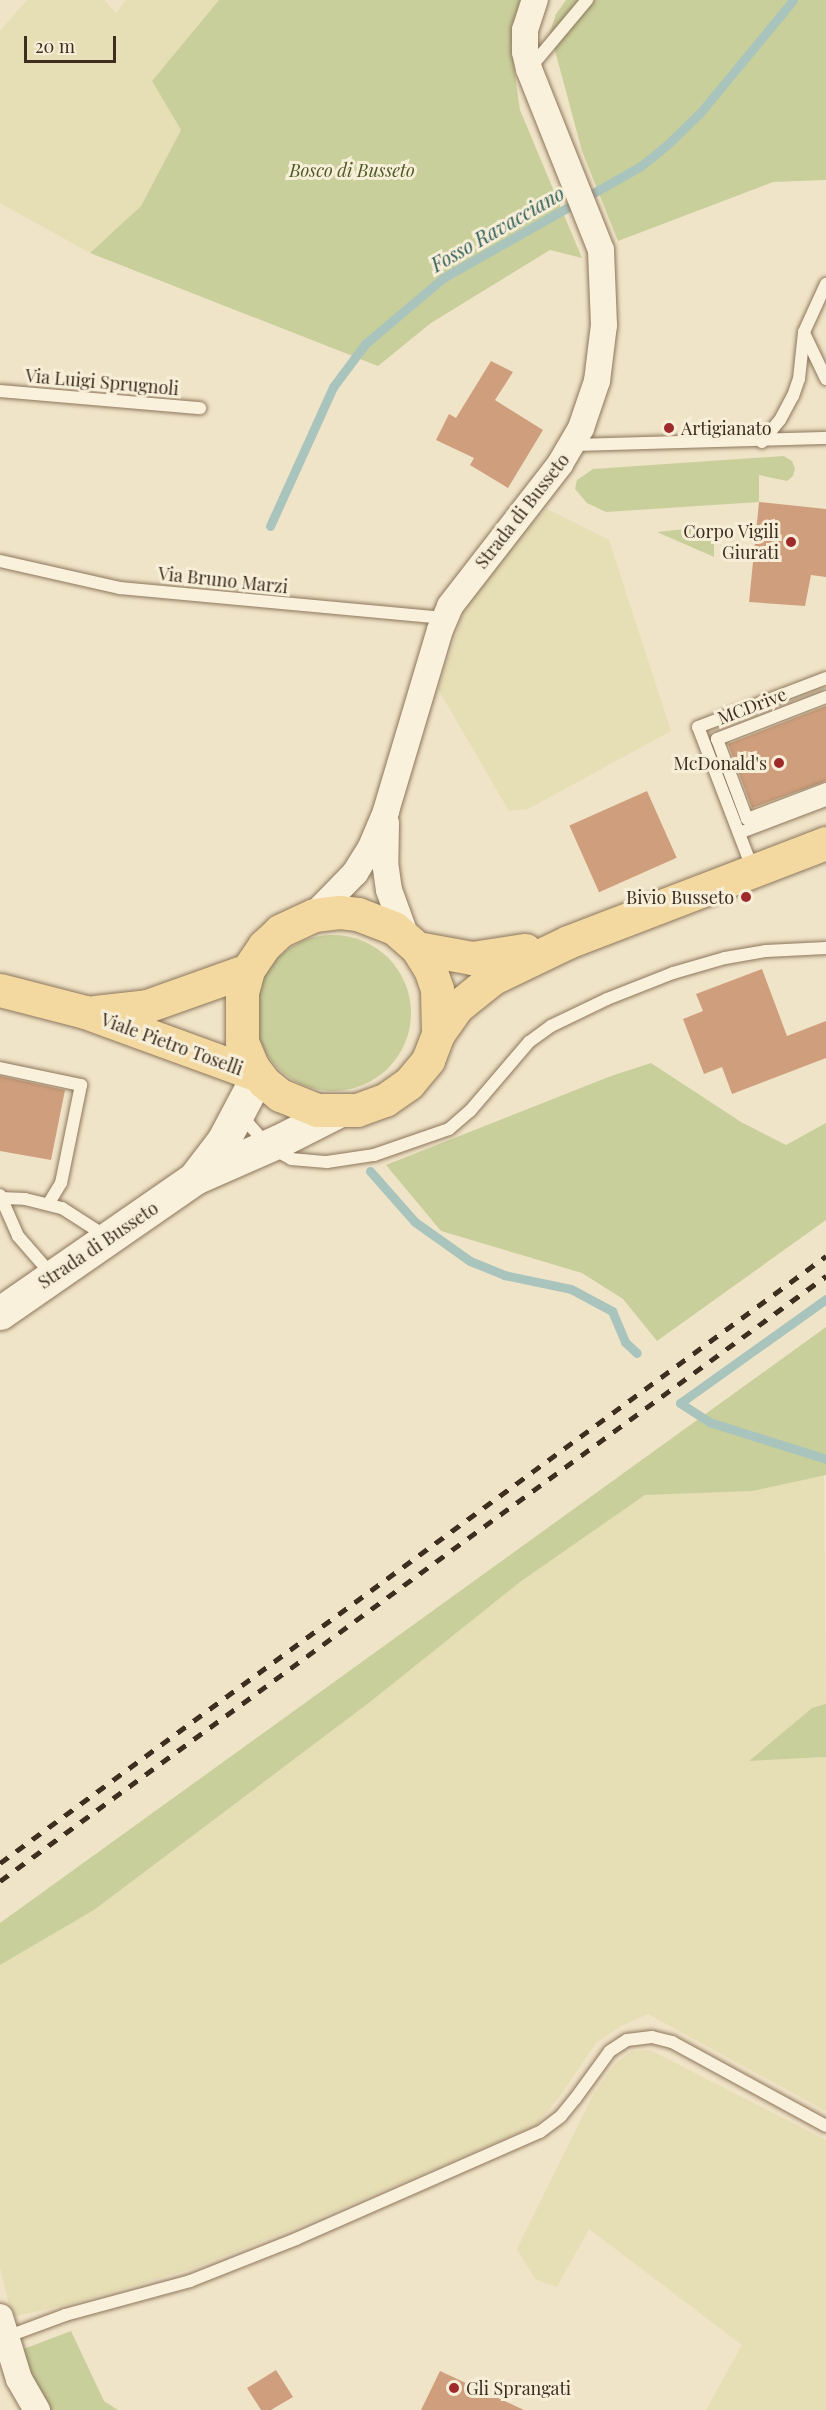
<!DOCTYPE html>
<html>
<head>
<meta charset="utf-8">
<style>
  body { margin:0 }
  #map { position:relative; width:826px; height:2410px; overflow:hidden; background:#f0e4c8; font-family:"Playfair Display",serif }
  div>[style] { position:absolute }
  .farmland>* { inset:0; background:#e6deb5 }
  .green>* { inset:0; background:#c9cf9b }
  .round { border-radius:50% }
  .stream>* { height:9px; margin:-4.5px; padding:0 4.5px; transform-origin:4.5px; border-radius:4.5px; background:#a9c4bc }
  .building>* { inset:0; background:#cf9f7d; transform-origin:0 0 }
  .roads { filter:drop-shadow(0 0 2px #8d765c) drop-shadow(0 0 2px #8d765c) }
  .lane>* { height:12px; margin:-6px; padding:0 6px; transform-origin:6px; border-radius:6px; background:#faf1dc }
  .street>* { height:26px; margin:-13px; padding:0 13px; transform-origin:13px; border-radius:13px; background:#faf1dc }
  .secondary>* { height:33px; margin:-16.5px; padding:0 16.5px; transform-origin:16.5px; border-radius:16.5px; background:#faf1dc }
  .primary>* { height:33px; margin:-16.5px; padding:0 16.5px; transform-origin:16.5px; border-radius:16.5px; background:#f3d9a0 }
  .rail>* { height:4.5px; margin-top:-2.25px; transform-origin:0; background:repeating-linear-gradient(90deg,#3d2e20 0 10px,transparent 0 20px) }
  .dots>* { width:16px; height:16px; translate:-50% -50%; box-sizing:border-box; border:3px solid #f7eed8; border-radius:50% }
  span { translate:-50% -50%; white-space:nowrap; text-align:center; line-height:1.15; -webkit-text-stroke:6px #f7eed8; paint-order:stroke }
  .park-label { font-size:18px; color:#4d5a26; font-style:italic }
  .street-label { font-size:18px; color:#3d2e20 }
  .poi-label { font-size:18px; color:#3d2e20 }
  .left { translate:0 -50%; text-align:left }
  .right { translate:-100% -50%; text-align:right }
  .water-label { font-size:20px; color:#2f5d5a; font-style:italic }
  .scale { position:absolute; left:24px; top:36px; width:92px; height:27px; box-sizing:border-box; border:3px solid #3d2e20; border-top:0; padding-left:8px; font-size:18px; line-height:21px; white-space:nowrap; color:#3d2e20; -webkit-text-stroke:4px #f7eed8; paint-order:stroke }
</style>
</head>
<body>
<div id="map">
  <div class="farmland">
    <i style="clip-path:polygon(27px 0,104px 0,116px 13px,126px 0,219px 0,152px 81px,181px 130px,141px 206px,90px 253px,0 203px,0 31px)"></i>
    <i style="clip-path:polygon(547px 509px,609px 540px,671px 731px,528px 809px,509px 811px,438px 689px,466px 604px,501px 552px)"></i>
    <i style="clip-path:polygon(824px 1475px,826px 1704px,812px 1708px,750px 1761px,826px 1757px,826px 2111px,648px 2014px,621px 2026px,596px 2043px,560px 2096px,536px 2125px,293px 2229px,191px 2269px,70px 2304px,12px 2317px,0 2268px,0 1965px,94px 1910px,370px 1702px,520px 1582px,645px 1495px,753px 1491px)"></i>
    <i style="clip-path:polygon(650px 2050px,826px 2140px,826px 2410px,706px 2410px,742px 2345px,589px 2229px,557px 2287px,535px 2279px,517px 2249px,593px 2095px,616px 2063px,632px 2051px)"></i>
  </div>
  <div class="green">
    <i style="clip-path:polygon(219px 0,520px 0,511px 46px,520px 110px,582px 258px,550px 250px,431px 323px,378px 366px,90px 253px,141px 206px,181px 130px,152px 81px)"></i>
    <i style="clip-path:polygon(566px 0,826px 0,826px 180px,773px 182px,618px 241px,582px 151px,550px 32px,556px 14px)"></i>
    <i style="clip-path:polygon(784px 456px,792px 461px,795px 469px,793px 476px,787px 481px,759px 475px,759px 502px,606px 512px,587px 503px,575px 489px,577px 480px,593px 469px)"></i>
    <i style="clip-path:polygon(714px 526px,714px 557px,657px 532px)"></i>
    <i class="round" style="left:255px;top:935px;width:156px;height:156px"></i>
    <i style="clip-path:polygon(651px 1063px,741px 1122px,786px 1145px,826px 1123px,826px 1220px,657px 1341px,623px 1299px,582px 1273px,441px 1231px,386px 1165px,611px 1076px)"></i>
    <i style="clip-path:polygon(826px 1327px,826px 1475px,753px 1491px,645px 1495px,520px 1582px,370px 1702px,94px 1910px,0 1965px,0 1923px)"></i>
    <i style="clip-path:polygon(826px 1704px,826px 1757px,749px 1761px,812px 1708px)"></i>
    <i style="clip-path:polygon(71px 2331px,104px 2401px,118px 2410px,50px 2410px,47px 2407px,21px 2350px)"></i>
  </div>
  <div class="stream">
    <i style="left:270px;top:526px;width:153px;rotate:-65.6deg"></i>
    <i style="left:333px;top:387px;width:54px;rotate:-53.3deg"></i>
    <i style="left:365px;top:344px;width:102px;rotate:-40.2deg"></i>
    <i style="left:443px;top:278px;width:227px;rotate:-29.5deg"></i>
    <i style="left:641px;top:166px;width:36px;rotate:-39deg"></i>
    <i style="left:669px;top:143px;width:43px;rotate:-44.1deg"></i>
    <i style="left:700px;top:113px;width:146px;rotate:-50.5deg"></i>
    <i style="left:370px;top:1171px;width:68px;rotate:48.6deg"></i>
    <i style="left:415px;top:1222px;width:67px;rotate:35.3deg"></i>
    <i style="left:470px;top:1261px;width:37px;rotate:22deg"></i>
    <i style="left:504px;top:1275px;width:68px;rotate:11.8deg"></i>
    <i style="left:571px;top:1289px;width:47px;rotate:28.2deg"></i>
    <i style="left:612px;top:1311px;width:34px;rotate:67deg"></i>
    <i style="left:625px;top:1342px;width:16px;rotate:43deg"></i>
    <i style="left:826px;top:1299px;width:179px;rotate:144.5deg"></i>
    <i style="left:680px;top:1403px;width:35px;rotate:33deg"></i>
    <i style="left:709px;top:1422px;width:123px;rotate:17.5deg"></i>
  </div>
  <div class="building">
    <i style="clip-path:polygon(491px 361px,513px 372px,495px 400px,543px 430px,508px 488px,470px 465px,474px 458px,436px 440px,449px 414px,456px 418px)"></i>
    <i style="clip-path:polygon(759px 502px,826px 509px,826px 577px,811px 575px,805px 606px,749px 602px)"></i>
    <i style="clip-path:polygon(826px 706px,826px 781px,752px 808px,728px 744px)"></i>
    <i style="left:647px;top:791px;width:73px;height:85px;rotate:66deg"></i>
    <i style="clip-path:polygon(762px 969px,787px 1036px,826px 1021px,826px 1058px,732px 1094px,722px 1067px,704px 1074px,683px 1019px,703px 1011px,696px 994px)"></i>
    <i style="clip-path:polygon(0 1076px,65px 1090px,51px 1160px,0 1151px)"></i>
    <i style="clip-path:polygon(276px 2370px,293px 2397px,271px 2410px,261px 2410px,247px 2388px)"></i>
    <i style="clip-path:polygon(440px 2371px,524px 2410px,421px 2410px)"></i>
  </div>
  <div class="roads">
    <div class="lane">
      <i style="left:530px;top:68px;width:89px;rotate:-50deg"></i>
      <i style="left:804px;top:333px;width:51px;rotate:64.4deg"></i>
      <i style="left:0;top:391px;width:201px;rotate:4.9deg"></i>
      <i style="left:762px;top:442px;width:28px;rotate:-51deg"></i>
      <i style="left:780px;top:420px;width:27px;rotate:-62deg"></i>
      <i style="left:793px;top:396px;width:18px;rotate:-71deg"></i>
      <i style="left:799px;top:379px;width:47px;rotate:-83.9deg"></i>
      <i style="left:804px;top:332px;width:53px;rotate:-65.4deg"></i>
      <i style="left:572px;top:445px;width:254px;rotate:-1.6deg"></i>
      <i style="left:0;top:561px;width:123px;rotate:12.7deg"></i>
      <i style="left:120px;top:588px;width:325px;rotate:5.3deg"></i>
      <i style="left:826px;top:697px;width:117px;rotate:158.9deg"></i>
      <i style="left:717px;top:739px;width:85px;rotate:69.4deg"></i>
      <i style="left:747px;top:819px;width:85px;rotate:-20.8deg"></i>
      <i style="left:739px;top:833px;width:93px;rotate:-20.8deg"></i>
      <i style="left:753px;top:870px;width:153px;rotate:-111deg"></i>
      <i style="left:698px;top:727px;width:137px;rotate:-20.9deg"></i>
      <i style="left:0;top:1068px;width:83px;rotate:11.9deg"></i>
      <i style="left:81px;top:1085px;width:100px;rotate:101.5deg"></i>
      <i style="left:61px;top:1183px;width:23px;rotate:121deg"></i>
      <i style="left:240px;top:1114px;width:43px;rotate:48.8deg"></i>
      <i style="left:268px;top:1146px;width:26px;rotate:29deg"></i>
      <i style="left:291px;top:1159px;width:36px;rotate:5deg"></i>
      <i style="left:327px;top:1162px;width:48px;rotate:-8.5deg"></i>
      <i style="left:374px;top:1155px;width:79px;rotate:-19.1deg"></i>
      <i style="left:449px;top:1129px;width:28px;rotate:-41deg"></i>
      <i style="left:470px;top:1111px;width:91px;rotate:-49.5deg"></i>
      <i style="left:529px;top:1042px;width:27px;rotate:-36deg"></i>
      <i style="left:551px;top:1026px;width:62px;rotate:-25.7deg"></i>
      <i style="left:607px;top:999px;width:71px;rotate:-21.5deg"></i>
      <i style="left:673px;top:973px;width:54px;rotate:-16.1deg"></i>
      <i style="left:725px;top:958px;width:42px;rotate:-9.7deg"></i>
      <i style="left:766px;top:951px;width:60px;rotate:-2.9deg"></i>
      <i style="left:0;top:1195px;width:45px;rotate:66.3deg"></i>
      <i style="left:18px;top:1236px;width:52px;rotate:48.9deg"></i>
      <i style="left:0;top:1198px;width:25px;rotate:2deg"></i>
      <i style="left:25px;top:1199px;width:38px;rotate:14deg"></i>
      <i style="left:62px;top:1208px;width:54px;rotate:32.8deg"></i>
      <i style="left:6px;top:2337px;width:63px;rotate:-20.4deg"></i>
      <i style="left:65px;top:2315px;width:130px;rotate:-15.2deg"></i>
      <i style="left:190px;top:2281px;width:114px;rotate:-21.6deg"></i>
      <i style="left:296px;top:2239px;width:266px;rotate:-23.7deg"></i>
      <i style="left:540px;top:2132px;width:26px;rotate:-37deg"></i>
      <i style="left:561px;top:2116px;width:22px;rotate:-51deg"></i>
      <i style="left:575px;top:2099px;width:59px;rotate:-53.9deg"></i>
      <i style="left:610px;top:2051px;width:20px;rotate:-33deg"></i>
      <i style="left:627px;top:2040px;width:25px;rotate:-7deg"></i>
      <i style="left:652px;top:2037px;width:21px;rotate:14deg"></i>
      <i style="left:672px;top:2042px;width:175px;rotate:28.6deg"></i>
    </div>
    <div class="street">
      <i style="left:386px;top:823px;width:39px;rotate:91deg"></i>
      <i style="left:385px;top:862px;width:28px;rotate:82deg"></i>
      <i style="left:389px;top:890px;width:50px;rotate:70.1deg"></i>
      <i style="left:314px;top:915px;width:59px;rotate:-45.7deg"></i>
      <i style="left:355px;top:873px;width:31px;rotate:-58deg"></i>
      <i style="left:371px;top:847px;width:39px;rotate:-67deg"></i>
      <i style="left:386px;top:811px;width:189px;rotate:-73.4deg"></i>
      <i style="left:440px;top:630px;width:26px;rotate:-67deg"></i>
      <i style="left:450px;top:606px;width:180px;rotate:-52.2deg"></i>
      <i style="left:560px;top:464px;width:42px;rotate:-59.7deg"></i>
      <i style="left:581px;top:428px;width:50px;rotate:-71.2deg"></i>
      <i style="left:597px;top:381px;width:56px;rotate:-82.9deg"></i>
      <i style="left:604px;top:325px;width:75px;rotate:-92.3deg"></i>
      <i style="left:601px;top:250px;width:195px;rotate:-111.7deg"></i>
      <i style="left:529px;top:69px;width:17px;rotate:-103deg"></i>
      <i style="left:525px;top:52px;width:22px;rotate:-90deg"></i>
      <i style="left:525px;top:30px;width:32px;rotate:-72deg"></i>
      <i style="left:0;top:2317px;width:65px;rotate:73deg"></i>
      <i style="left:19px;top:2379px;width:36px;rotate:60deg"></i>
    </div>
    <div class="secondary">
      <i style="left:196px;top:1176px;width:44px;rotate:-52.4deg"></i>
      <i style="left:223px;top:1141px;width:75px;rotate:-62.1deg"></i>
      <i style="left:0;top:1313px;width:237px;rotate:-34.7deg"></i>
      <i style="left:195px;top:1178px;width:92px;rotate:-23.8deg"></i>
      <i style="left:279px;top:1141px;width:64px;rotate:-27deg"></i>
    </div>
    <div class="primary">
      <i style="left:417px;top:948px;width:56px;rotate:10.3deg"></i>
      <i style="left:472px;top:958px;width:54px;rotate:-8.6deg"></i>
      <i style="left:0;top:990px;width:88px;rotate:14.5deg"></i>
      <i style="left:85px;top:1012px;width:184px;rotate:20deg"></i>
      <i style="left:95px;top:1012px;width:52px;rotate:-6.6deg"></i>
      <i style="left:147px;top:1006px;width:107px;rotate:-19.6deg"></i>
      <i style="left:438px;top:1034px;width:45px;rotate:-91.3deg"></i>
      <i style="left:437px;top:989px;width:21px;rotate:-109deg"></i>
      <i style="left:430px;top:969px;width:25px;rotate:-122deg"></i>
      <i style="left:417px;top:948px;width:30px;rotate:-139deg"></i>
      <i style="left:394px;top:928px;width:39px;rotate:-159deg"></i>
      <i style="left:358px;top:914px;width:19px;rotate:-174deg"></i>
      <i style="left:339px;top:912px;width:25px;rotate:173deg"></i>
      <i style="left:314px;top:915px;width:38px;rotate:155deg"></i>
      <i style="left:280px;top:931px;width:22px;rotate:137deg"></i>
      <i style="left:264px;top:946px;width:29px;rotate:124deg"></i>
      <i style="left:248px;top:970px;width:23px;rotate:105deg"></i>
      <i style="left:242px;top:992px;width:50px;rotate:90deg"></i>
      <i style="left:242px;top:1042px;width:26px;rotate:67deg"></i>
      <i style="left:252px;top:1066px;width:20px;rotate:53deg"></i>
      <i style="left:264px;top:1082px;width:21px;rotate:39deg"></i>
      <i style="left:280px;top:1095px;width:40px;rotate:22deg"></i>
      <i style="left:317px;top:1110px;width:40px"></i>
      <i style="left:357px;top:1110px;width:30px;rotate:-20deg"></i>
      <i style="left:385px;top:1100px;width:29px;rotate:-35deg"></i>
      <i style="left:409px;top:1083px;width:30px;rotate:-50deg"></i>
      <i style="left:428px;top:1060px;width:28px;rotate:-69deg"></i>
      <i style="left:438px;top:1034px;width:33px;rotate:-55deg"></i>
      <i style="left:457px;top:1007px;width:46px;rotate:-38.9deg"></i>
      <i style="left:493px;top:978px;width:83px;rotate:-25.6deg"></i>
      <i style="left:568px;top:942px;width:276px;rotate:-21deg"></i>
    </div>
  </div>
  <div class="rail">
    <i style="left:0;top:1863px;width:1025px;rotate:-36.31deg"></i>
    <i style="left:0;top:1881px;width:1024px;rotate:-36.22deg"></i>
  </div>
  <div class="dots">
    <i style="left:669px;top:428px;background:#9e2a2b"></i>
    <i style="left:791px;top:542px;background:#9e2a2b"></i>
    <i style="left:779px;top:763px;background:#9e2a2b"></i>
    <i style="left:746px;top:897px;background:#9e2a2b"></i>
    <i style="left:454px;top:2388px;background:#9e2a2b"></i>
  </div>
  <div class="park-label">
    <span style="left:352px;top:170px">Bosco di Busseto</span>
  </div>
  <div class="street-label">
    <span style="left:102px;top:382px;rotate:5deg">Via Luigi Sprugnoli</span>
    <span style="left:522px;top:511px;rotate:-52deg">Strada di Busseto</span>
    <span style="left:223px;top:580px;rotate:6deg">Via Bruno Marzi</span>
    <span style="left:752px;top:706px;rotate:-21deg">MCDrive</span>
    <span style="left:172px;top:1044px;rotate:20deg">Viale Pietro Toselli</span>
    <span style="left:98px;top:1245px;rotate:-34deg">Strada di Busseto</span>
  </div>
  <div class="poi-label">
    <span class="left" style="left:681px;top:428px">Artigianato</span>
    <span class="right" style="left:779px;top:542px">Corpo Vigili<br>Giurati</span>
    <span class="right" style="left:767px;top:763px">McDonald's</span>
    <span class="right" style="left:734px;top:897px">Bivio Busseto</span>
    <span class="left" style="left:466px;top:2388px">Gli Sprangati</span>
  </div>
  <div class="water-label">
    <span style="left:497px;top:228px;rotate:-30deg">Fosso Ravacciano</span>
  </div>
  <div class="scale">20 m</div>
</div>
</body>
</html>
